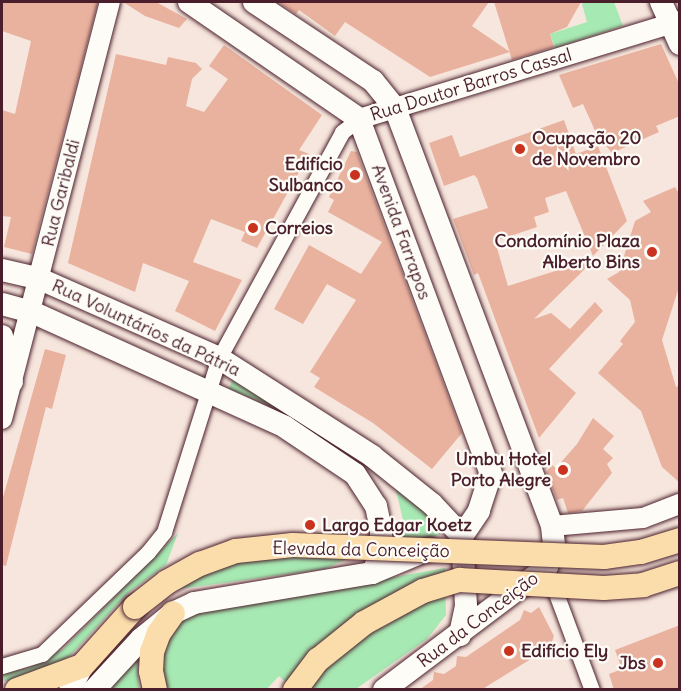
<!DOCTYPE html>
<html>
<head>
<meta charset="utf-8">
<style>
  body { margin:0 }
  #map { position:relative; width:681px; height:691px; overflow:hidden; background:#f7e6dd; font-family:Delius,sans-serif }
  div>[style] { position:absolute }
  .green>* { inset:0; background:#a7e9b3 }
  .building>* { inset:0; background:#e9b29f }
  .roads { filter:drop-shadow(0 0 2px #4a1f2b) drop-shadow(0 0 2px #4a1f2b) }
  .minor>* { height:15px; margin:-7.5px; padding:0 7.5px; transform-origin:7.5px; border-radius:7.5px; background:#fdfcf7 }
  .tertiary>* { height:20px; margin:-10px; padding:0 10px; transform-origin:10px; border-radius:10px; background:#fdfcf7 }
  .secondary>* { height:22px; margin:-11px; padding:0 11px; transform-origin:11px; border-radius:11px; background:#fdfcf7 }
  .primary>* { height:24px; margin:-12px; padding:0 12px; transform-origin:12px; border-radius:12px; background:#faddab }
  .bridges { filter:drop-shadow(0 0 2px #4a1f2b) drop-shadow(0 0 2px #4a1f2b) }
  .primary-bridge>* { height:24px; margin:-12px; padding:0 12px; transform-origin:12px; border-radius:12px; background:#faddab }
  .dots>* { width:16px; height:16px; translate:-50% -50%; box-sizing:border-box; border:3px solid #fdfcf7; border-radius:50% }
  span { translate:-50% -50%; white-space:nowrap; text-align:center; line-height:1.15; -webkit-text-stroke:4.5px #fdfcf7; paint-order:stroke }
  .street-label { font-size:18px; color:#4a1f2b }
  .poi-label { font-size:18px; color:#4a1f2b; font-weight:700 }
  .left { translate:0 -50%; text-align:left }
  .right { translate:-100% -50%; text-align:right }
  .frame { position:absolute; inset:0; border:3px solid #4a1f2b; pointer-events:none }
</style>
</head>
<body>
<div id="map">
  <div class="green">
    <i style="clip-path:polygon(585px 2px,614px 2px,623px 26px,555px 48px,550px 34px,587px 22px,582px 4px)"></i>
    <i style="clip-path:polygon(235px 372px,372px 459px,438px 517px,440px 535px,402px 543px,404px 524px,396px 490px,369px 463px,285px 412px,229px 389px)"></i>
    <i style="clip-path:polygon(178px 533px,166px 565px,128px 593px,70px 656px,33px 679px,2px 681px,2px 673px,29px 668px,63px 649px)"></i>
    <i style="clip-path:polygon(295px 552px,353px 556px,325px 569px,180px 589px,204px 572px,237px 561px)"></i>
    <i style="clip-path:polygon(445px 568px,446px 615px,427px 639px,356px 689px,293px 689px,279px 676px,267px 689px,164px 689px,161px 651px,177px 623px,198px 612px)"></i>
    <i style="clip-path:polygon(137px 656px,139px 689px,107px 690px)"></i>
  </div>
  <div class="building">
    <i style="clip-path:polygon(2px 2px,98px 2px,32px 254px,4px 247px,11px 217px,2px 216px,2px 110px,15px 114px,31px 41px,2px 31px)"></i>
    <i style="clip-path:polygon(123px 2px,156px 2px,187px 19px,179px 28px,145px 16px)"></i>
    <i style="clip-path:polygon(278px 2px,489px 2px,472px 26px,510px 52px,430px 77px,345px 22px,335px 36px,299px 10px,296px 14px)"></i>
    <i style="clip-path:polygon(494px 2px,581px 2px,567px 27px,550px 34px,554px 47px,512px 60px)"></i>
    <i style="clip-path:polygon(661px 44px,680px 86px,680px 116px,656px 126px,659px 132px,612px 153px,597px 135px,583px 104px,573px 108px,559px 75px)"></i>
    <i style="clip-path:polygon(224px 45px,322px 115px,299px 150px,309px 154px,257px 248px,241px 241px,245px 232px,211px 219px,193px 262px,242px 280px,215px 331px,175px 311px,189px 281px,143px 263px,135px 292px,68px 263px,116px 54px,166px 65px,168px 57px,196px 63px,202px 69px,192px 79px,186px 106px,204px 112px,228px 79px,209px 66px)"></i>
    <i style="clip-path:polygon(564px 120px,576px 154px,598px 146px,627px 221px,593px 256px,566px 191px,545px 198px,549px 212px,534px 217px,537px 227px,495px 241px,508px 286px,596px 258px,534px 319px,551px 313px,570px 329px,595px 302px,603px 311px,549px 369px,576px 393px,539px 438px,478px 273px,474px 275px,453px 219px,488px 208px,477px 178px,474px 175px,444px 186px,429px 143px,452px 135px,460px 157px)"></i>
    <i style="clip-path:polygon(351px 151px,357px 152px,462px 433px,432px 469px,373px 423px,314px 387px,320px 378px,310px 372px,356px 300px,327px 284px,303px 324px,274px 309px,309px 245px,361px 274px,382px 242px,328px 212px,334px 200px,329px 197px)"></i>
    <i style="clip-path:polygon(675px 187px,680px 195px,680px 284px,662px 340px,676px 387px,680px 385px,680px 483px,662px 467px,641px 411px,598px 373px,623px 344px,620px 341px,635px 322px,630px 300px,607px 279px,619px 272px,635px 221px,651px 212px,643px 201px)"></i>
    <i style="clip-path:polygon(45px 349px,66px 355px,52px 409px,46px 407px,6px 566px,2px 565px,2px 501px)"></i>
    <i style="clip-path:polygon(593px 418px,614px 436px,603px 449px,613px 458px,607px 464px,612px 473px,582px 511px,568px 513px,563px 498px,557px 500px,546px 472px,552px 465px,556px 468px,577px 444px)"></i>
    <i style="clip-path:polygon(539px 607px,554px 636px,550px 647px,481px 690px,419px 690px,433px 680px,434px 672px,444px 674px,456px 666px,457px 656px,466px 657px,520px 620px,524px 610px,531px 613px)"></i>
    <i style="clip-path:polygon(680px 625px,680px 690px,614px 690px,609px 674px,622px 669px,615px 650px)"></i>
  </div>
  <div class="roads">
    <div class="minor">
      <i style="left:551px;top:580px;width:117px;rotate:69.6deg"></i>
      <i style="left:2px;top:666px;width:42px;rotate:-16.7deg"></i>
      <i style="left:42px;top:654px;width:147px;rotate:-43.9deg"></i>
      <i style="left:148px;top:552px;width:26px;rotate:-51deg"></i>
      <i style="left:164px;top:532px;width:182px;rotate:-72.5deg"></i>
      <i style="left:219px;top:358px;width:257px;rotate:-61.4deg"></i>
      <i style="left:342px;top:132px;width:21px;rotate:-37deg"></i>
    </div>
    <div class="tertiary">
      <i style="left:359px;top:119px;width:336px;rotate:-17deg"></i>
      <i style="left:2px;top:419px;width:431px;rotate:-75.5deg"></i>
      <i style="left:552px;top:526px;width:91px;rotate:-5deg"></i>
      <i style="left:643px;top:518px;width:40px;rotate:-21deg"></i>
    </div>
    <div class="secondary">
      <i style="left:189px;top:2px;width:206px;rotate:34.5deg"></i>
      <i style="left:359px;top:119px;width:378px;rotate:69.6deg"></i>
      <i style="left:491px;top:473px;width:40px;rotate:108deg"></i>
      <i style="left:479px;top:511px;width:30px;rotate:124deg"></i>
      <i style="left:254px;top:2px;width:143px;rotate:33.6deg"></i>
      <i style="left:373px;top:81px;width:35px;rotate:51deg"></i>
      <i style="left:395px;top:108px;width:447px;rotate:69.4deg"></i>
      <i style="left:552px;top:526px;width:19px;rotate:84deg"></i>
      <i style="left:554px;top:545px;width:23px;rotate:108deg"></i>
      <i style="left:547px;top:567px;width:204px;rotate:143deg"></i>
      <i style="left:661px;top:2px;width:46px;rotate:65.7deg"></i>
      <i style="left:2px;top:270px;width:39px;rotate:13deg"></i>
      <i style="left:40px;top:279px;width:196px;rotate:23.8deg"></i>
      <i style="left:219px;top:358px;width:182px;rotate:32.6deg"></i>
      <i style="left:372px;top:456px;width:77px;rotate:38.7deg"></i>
      <i style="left:432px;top:504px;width:44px;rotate:46.8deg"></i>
      <i style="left:462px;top:536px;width:70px;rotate:86.7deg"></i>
      <i style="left:466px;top:606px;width:30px;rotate:102deg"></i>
      <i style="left:2px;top:304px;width:31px;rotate:15deg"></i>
      <i style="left:32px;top:312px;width:278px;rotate:24.4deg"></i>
      <i style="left:285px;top:427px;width:84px;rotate:33.9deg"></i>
      <i style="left:355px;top:474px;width:38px;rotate:57deg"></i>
      <i style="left:376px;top:506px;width:24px;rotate:78deg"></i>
      <i style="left:381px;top:529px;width:25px;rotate:90deg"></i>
      <i style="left:381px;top:554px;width:21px;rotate:115deg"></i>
      <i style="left:2px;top:336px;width:47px;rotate:77.7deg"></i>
      <i style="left:70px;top:690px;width:27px;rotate:-63deg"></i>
      <i style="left:94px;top:690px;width:69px;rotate:-47.3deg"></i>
      <i style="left:141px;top:639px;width:41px;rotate:-39.1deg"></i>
      <i style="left:173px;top:613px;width:23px;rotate:-25deg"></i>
      <i style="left:194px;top:603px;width:181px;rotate:-9.6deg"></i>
      <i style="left:372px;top:573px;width:63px;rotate:-22.5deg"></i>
    </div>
    <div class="primary">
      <i style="left:17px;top:690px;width:69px;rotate:-20.3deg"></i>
      <i style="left:82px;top:666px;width:79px;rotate:-48.1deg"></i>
      <i style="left:155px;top:690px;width:19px;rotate:-102deg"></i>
      <i style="left:151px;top:671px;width:19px;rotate:-87deg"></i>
      <i style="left:152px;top:652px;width:20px;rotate:-70deg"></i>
      <i style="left:159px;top:633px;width:24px;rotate:-55deg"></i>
    </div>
  </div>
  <div class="bridges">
    <div class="primary-bridge">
      <i style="left:135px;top:607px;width:41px;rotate:-38deg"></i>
      <i style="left:167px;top:582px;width:38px;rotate:-29deg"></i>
      <i style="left:200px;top:564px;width:38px;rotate:-20deg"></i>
      <i style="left:236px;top:551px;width:57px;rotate:-6deg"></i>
      <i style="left:293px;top:545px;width:311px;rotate:2.2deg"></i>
      <i style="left:604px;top:557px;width:37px;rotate:-8deg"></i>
      <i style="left:641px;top:552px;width:41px;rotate:-17.1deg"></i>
      <i style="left:295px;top:690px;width:38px;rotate:-53deg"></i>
      <i style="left:318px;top:660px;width:59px;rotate:-38.8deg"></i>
      <i style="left:364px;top:623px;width:67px;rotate:-28.5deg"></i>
      <i style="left:423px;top:591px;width:38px;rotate:-17deg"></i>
      <i style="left:459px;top:580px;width:145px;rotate:3.2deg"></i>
      <i style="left:604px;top:588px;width:39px;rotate:-4deg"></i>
      <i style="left:643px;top:585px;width:39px;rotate:-18deg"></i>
    </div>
  </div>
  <div class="dots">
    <i style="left:520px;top:149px;background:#c8321e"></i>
    <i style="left:355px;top:175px;background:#c8321e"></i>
    <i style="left:253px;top:228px;background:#c8321e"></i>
    <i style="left:652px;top:252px;background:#c8321e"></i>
    <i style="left:563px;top:470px;background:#c8321e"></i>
    <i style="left:310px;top:525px;background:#c8321e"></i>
    <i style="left:509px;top:651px;background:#c8321e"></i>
    <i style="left:658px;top:663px;background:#c8321e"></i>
  </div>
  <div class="street-label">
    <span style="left:471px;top:85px;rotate:-17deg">Rua Doutor Barros Cassal</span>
    <span style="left:61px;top:193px;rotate:-76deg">Rua Garibaldi</span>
    <span style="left:401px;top:232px;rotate:70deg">Avenida Farrapos</span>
    <span style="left:146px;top:328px;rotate:25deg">Rua Voluntários da Pátria</span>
    <span style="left:361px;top:550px;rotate:1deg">Elevada da Conceição</span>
    <span style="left:478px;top:620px;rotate:-37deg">Rua da Conceição</span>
  </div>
  <div class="poi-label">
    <span class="left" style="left:532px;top:149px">Ocupação 20<br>de Novembro</span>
    <span class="right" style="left:343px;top:175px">Edifício<br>Sulbanco</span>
    <span class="left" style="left:265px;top:228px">Correios</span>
    <span class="right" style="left:640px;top:252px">Condomínio Plaza<br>Alberto Bins</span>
    <span class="right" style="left:551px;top:470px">Umbu Hotel<br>Porto Alegre</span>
    <span class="left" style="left:322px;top:525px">Largo Edgar Koetz</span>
    <span class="left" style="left:521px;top:651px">Edifício Ely</span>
    <span class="right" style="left:646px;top:663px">Jbs</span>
  </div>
  <div class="frame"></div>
</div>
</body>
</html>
